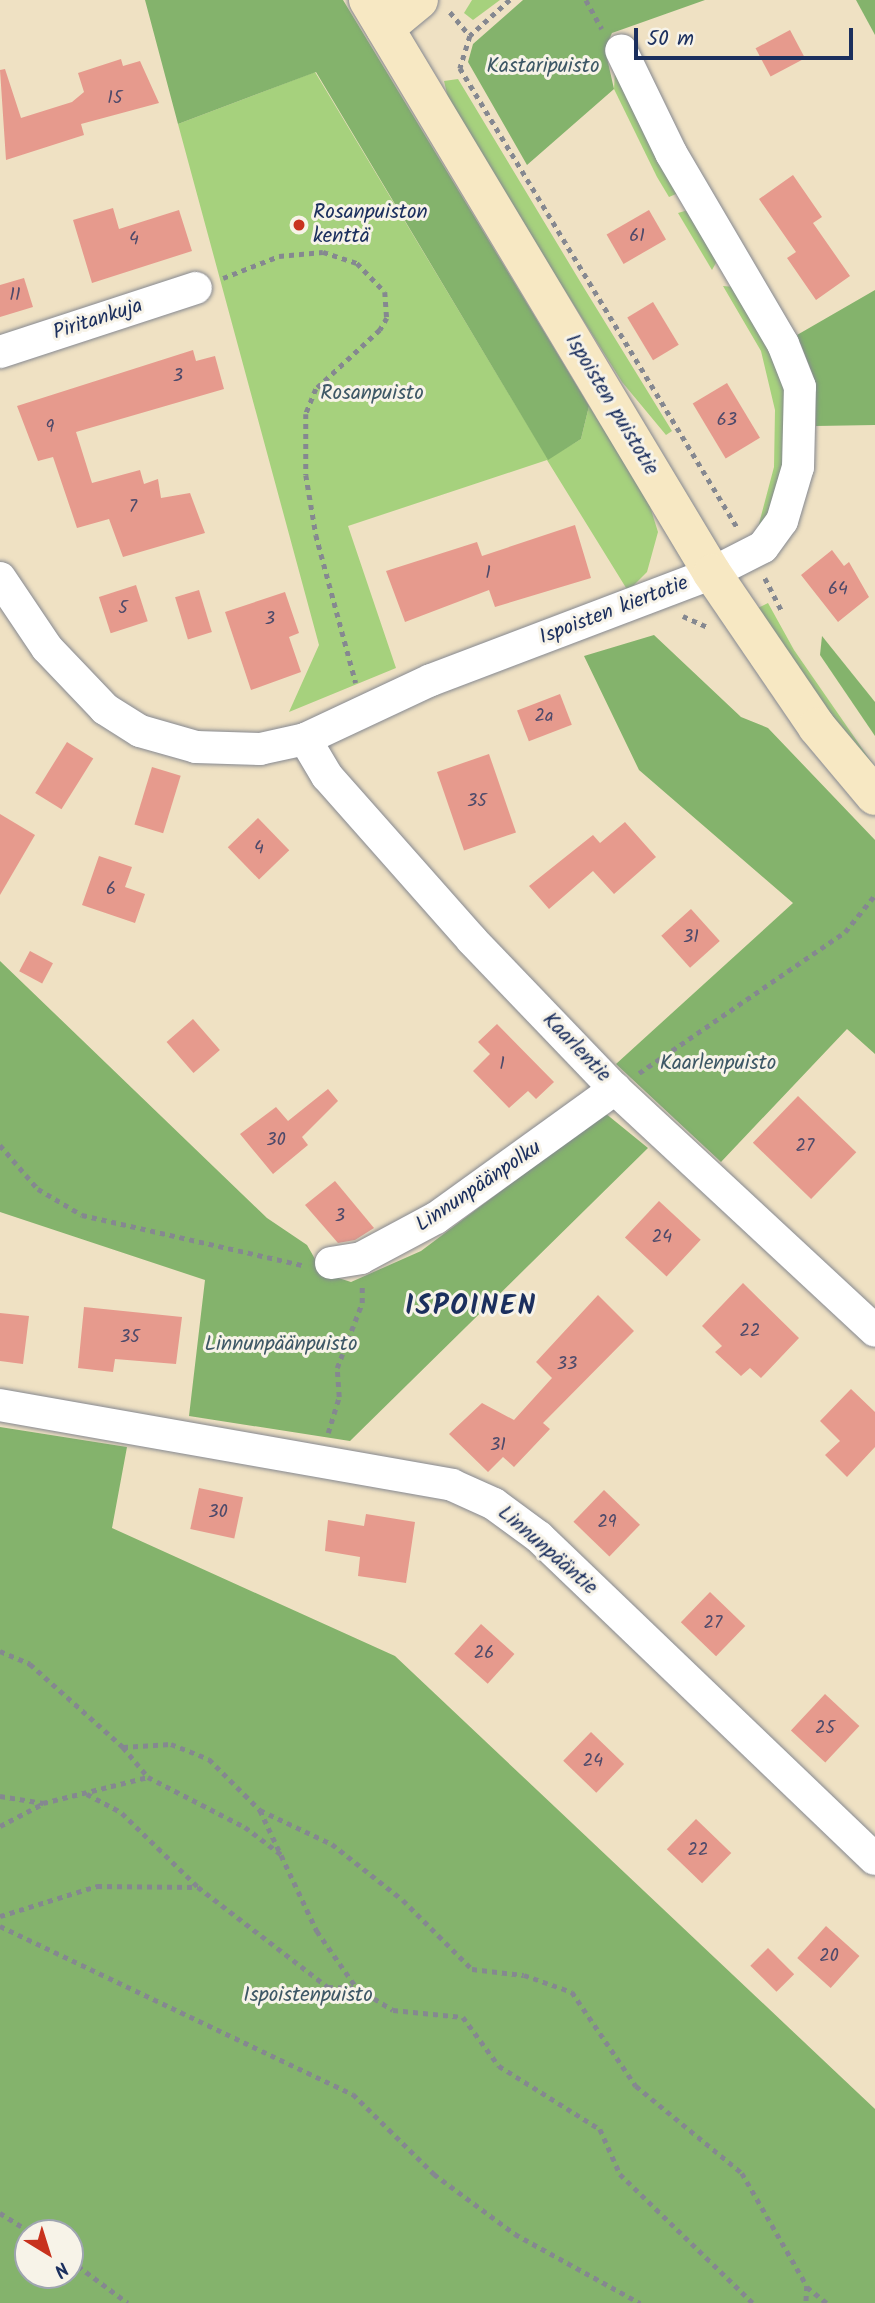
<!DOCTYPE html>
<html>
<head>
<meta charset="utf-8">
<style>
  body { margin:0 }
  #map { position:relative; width:875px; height:2303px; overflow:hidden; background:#efe1c3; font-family:Kalam,sans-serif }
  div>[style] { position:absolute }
  .green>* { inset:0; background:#a6d17d }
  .forest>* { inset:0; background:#84b36c }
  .building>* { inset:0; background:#e69a8d; transform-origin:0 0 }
  .path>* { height:4.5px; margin-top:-2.25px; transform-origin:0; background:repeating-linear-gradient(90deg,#858890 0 5px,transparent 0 10px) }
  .roads { filter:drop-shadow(0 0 2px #858890) drop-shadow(0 0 2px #858890) }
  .street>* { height:32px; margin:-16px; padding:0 16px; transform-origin:16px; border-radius:16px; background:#fff }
  .secondary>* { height:38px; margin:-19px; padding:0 19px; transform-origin:19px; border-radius:19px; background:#f7e8c3 }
  .dots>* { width:19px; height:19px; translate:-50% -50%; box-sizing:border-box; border:4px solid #f7f3e8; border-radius:50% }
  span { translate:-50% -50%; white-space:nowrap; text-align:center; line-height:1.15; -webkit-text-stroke:6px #f7f3e8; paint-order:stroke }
  .number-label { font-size:18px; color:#4e4a6a }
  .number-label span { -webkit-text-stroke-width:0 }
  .park-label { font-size:21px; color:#3e5866 }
  .poi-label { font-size:21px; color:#1b2f5e }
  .left { translate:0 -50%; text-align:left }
  .street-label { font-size:21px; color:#1b2f5e }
  .district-label { font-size:28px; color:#1b2f5e; font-weight:700; letter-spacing:2px }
  .north { position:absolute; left:14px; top:2219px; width:70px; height:70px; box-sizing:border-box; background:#f7f3e8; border:2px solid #9fa5b1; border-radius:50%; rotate:142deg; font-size:19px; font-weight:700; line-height:28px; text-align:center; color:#1b2f5e }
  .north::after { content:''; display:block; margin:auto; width:24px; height:32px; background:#c8321e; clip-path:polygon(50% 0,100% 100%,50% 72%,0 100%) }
  .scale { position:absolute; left:634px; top:28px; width:219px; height:32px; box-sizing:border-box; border:4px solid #1b2f5e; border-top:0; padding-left:9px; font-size:21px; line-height:24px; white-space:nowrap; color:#1b2f5e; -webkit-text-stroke:5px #f7f3e8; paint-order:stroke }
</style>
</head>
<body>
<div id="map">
  <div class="green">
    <i style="clip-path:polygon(472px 0,500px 0,473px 20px,464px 13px)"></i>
    <i style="clip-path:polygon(315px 72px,548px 459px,581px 439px,589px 406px,648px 500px,658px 532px,647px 572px,628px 591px,547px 460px,348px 526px,396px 668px,289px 712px,319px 645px,178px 124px)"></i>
    <i style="clip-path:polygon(615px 72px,678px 192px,676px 194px,669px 197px,657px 177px,614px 89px)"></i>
    <i style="clip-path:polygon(458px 79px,584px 288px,672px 431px,666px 435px,622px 382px,557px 278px,448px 98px,444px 81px)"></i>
    <i style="clip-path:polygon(688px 210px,721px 254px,712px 270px,678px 213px)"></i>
    <i style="clip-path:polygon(723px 286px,735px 287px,789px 388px,781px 493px,756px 535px,774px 467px,775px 410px,761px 351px)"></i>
    <i style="clip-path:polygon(768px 603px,794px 650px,875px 767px,820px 701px,758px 608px)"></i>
  </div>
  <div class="forest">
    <i style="clip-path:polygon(145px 0,343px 0,589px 406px,581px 439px,548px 460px,316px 72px,178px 124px)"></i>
    <i style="clip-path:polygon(523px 0,705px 0,612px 33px,605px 49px,614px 89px,527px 165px,468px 62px,473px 44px)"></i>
    <i style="clip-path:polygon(856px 0,875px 0,875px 35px)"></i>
    <i style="clip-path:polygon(875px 290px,875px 425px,816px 426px,814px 378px,797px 335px)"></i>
    <i style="clip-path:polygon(654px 635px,741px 717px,768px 728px,875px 840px,875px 1054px,847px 1029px,721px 1162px,616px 1064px,793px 903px,639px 770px,584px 656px)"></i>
    <i style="clip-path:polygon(822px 636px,875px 702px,875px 736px,820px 655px)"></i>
    <i style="clip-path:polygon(0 961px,267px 1218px,307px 1245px,323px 1273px,351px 1282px,421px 1251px,605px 1113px,648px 1148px,350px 1441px,189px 1416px,205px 1280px,0 1212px)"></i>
    <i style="clip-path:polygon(evenodd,0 1427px,127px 1447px,112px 1528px,395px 1656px,875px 2109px,875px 2303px,0 2303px,0 1427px,70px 2233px,70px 2275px,28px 2275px,28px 2233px,70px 2233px)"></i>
  </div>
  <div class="building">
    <i style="left:790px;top:30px;width:32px;height:39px;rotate:62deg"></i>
    <i style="clip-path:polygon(121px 59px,123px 66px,140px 61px,159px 103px,81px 124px,84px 135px,6px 160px,0 70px,5px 69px,21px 118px,72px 102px,84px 92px,78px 73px)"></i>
    <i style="clip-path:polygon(793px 175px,822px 217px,813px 223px,850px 276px,816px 300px,787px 258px,796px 252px,759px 199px)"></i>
    <i style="clip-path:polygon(113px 208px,119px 229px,179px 210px,192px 251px,92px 283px,73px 220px)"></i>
    <i style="left:649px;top:210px;width:34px;height:49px;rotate:60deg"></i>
    <i style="clip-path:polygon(24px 278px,33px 307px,0 317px,0 285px)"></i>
    <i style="left:653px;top:302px;width:50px;height:30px;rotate:59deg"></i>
    <i style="clip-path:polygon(193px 350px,196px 361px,215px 356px,224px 389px,76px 432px,92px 483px,140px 470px,144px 484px,158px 479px,161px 498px,190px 493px,205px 533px,123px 557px,109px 519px,77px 528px,53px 457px,38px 461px,17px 406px)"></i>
    <i style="left:727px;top:383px;width:64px;height:40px;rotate:59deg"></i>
    <i style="clip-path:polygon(575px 525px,591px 578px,495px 607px,489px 590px,405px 622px,386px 571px,477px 542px,482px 556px)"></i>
    <i style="clip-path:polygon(832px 550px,844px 566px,849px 562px,869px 597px,838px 622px,801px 575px)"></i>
    <i style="left:136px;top:585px;width:38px;height:39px;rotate:72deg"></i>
    <i style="left:199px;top:590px;width:44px;height:25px;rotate:73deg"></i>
    <i style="clip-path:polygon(285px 592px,299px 633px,289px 637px,301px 672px,251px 690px,225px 612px)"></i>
    <i style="left:560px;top:694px;width:33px;height:46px;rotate:69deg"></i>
    <i style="left:67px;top:742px;width:31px;height:60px;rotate:32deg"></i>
    <i style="left:489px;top:754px;width:83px;height:55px;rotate:71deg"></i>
    <i style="left:152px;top:767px;width:30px;height:60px;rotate:17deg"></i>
    <i style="clip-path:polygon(0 814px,35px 835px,0 895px)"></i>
    <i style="left:258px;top:818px;width:45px;height:42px;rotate:46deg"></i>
    <i style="clip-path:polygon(625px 822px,656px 857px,614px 894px,593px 871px,549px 909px,529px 886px,593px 835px,600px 843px)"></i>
    <i style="clip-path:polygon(99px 856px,132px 867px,125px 887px,145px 894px,135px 923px,82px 905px)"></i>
    <i style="left:691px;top:909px;width:43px;height:40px;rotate:48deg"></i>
    <i style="left:30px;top:951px;width:26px;height:23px;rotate:28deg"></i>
    <i style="left:193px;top:1019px;width:41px;height:35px;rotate:49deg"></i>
    <i style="clip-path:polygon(497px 1024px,554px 1082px,536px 1099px,528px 1091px,509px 1108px,473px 1071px,490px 1054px,478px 1042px)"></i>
    <i style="clip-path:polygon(328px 1089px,338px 1101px,302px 1137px,308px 1145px,273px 1174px,240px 1134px,276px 1107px,288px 1121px)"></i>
    <i style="left:798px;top:1096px;width:81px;height:65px;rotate:44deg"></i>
    <i style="clip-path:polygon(335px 1181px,374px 1228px,355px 1240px,338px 1243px,305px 1205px)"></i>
    <i style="left:659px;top:1201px;width:57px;height:50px;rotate:43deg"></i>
    <i style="clip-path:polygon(743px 1283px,799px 1338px,761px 1378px,750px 1368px,741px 1376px,715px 1352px,722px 1346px,702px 1326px)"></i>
    <i style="clip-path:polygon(598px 1295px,634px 1331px,543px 1423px,550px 1429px,514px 1467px,503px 1457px,488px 1472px,449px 1434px,482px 1403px,514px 1420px,552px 1378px,536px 1362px)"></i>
    <i style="clip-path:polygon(84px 1307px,182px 1317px,176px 1364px,115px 1359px,113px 1372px,78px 1368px)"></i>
    <i style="clip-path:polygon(0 1313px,29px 1316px,23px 1364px,0 1361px)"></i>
    <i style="clip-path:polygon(851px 1389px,875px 1412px,875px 1447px,847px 1477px,825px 1455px,840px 1441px,820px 1421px)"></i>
    <i style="left:199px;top:1488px;width:45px;height:42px;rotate:12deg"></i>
    <i style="left:604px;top:1490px;width:50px;height:44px;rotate:44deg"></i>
    <i style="clip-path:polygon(366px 1514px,415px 1522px,406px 1583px,358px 1576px,360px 1557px,325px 1551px,328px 1520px,364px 1526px)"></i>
    <i style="left:710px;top:1592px;width:49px;height:42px;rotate:44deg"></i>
    <i style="left:481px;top:1624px;width:45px;height:40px;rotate:42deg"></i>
    <i style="left:825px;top:1694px;width:47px;height:50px;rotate:43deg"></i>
    <i style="left:591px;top:1732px;width:46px;height:40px;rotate:44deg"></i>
    <i style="left:696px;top:1819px;width:49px;height:42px;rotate:44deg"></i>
    <i style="left:826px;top:1926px;width:45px;height:43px;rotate:42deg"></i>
    <i style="left:768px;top:1948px;width:37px;height:25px;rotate:45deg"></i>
  </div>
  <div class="path">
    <i style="left:510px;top:0;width:54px;rotate:138deg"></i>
    <i style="left:470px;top:36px;width:34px;rotate:107deg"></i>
    <i style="left:460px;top:68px;width:536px;rotate:58.89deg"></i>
    <i style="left:586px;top:0;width:33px;rotate:61deg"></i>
    <i style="left:450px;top:12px;width:31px;rotate:50deg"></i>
    <i style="left:223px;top:278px;width:60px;rotate:-21.4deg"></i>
    <i style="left:279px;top:256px;width:44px;rotate:-5.2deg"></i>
    <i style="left:323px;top:252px;width:36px;rotate:18deg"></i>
    <i style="left:357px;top:263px;width:40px;rotate:46deg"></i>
    <i style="left:385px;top:292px;width:26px;rotate:86deg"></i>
    <i style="left:387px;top:318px;width:14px;rotate:120deg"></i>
    <i style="left:380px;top:330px;width:87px;rotate:137.3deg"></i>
    <i style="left:316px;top:389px;width:27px;rotate:112deg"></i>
    <i style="left:306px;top:414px;width:61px;rotate:90deg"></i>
    <i style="left:306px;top:475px;width:61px;rotate:80.5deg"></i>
    <i style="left:316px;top:535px;width:153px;rotate:74.9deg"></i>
    <i style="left:765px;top:578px;width:36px;rotate:63deg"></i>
    <i style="left:683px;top:616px;width:27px;rotate:24deg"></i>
    <i style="left:639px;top:1073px;width:250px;rotate:-34.4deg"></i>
    <i style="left:845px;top:932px;width:48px;rotate:-51deg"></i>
    <i style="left:0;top:1145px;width:58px;rotate:49.2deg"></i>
    <i style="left:38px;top:1189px;width:51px;rotate:30.6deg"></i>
    <i style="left:82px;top:1215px;width:226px;rotate:12.8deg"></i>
    <i style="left:328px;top:1433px;width:38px;rotate:-73deg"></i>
    <i style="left:339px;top:1397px;width:29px;rotate:-94deg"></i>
    <i style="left:337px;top:1368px;width:70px;rotate:-69deg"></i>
    <i style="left:362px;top:1303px;width:16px;rotate:-90deg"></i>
    <i style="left:0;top:1651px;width:33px;rotate:23deg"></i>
    <i style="left:30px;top:1664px;width:125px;rotate:41.7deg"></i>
    <i style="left:123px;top:1747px;width:48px;rotate:-3.6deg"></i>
    <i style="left:171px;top:1744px;width:41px;rotate:21.5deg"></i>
    <i style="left:209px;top:1759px;width:72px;rotate:45deg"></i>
    <i style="left:260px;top:1810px;width:134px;rotate:64.8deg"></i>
    <i style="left:317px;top:1931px;width:68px;rotate:55.1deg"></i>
    <i style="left:123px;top:1747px;width:39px;rotate:50deg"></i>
    <i style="left:148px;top:1777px;width:109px;rotate:27.3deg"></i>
    <i style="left:245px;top:1827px;width:46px;rotate:37.1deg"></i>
    <i style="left:87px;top:1794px;width:40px;rotate:28deg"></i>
    <i style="left:122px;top:1813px;width:106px;rotate:44.2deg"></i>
    <i style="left:0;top:1796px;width:44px;rotate:9.2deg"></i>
    <i style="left:43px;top:1803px;width:108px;rotate:-13.9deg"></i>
    <i style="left:260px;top:1810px;width:80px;rotate:25.3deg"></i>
    <i style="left:332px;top:1844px;width:90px;rotate:38.3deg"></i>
    <i style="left:403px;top:1900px;width:98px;rotate:45deg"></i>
    <i style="left:472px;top:1969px;width:52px;rotate:6.6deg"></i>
    <i style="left:524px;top:1975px;width:51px;rotate:19.5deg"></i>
    <i style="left:572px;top:1992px;width:114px;rotate:55.8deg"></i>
    <i style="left:636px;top:2086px;width:137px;rotate:39.4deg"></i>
    <i style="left:742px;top:2173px;width:130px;rotate:60.1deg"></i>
    <i style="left:807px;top:2286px;width:17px;rotate:93deg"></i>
    <i style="left:0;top:1826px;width:47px;rotate:-27.6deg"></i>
    <i style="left:0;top:1916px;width:102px;rotate:-17.2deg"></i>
    <i style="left:97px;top:1886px;width:101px;rotate:0.6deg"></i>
    <i style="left:198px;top:1887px;width:164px;rotate:37.6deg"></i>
    <i style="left:328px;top:1987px;width:29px;rotate:2deg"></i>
    <i style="left:357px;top:1988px;width:42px;rotate:31.4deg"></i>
    <i style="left:393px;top:2010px;width:70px;rotate:5.7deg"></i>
    <i style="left:463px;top:2017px;width:61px;rotate:53.7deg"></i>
    <i style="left:499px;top:2066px;width:119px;rotate:32deg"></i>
    <i style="left:600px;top:2129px;width:49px;rotate:66deg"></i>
    <i style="left:620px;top:2174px;width:185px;rotate:44.1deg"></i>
    <i style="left:0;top:1926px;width:391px;rotate:25.5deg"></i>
    <i style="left:353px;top:2094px;width:114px;rotate:44.6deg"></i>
    <i style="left:434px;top:2174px;width:101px;rotate:36.5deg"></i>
    <i style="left:515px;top:2234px;width:143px;rotate:28.9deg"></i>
    <i style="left:0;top:2213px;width:38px;rotate:32deg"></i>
    <i style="left:70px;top:2260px;width:72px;rotate:36.6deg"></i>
    <i style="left:807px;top:2287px;width:26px;rotate:39deg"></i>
  </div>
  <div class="roads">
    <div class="street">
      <i style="left:0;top:352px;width:206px;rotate:-18.1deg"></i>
      <i style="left:0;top:578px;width:84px;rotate:56.1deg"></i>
      <i style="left:47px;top:648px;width:84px;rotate:46.4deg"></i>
      <i style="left:105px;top:709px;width:41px;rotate:32.2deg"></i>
      <i style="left:140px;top:731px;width:58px;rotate:15.9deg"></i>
      <i style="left:196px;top:747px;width:64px;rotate:1.8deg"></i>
      <i style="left:260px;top:749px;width:46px;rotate:-12.5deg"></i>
      <i style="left:305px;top:739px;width:139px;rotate:-25.1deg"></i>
      <i style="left:431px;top:680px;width:301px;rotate:-20.8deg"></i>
      <i style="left:712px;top:573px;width:57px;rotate:-27deg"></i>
      <i style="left:763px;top:547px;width:32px;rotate:-54deg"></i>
      <i style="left:782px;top:521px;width:56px;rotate:-73.5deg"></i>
      <i style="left:798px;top:467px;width:80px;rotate:-88.6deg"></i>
      <i style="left:800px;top:387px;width:46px;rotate:-111.6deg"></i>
      <i style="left:783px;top:344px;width:221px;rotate:-120.4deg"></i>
      <i style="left:671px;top:153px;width:114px;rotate:-115.9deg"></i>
      <i style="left:305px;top:739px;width:43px;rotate:59.3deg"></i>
      <i style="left:327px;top:776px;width:219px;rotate:48.5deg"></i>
      <i style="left:472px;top:940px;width:207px;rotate:46.2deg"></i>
      <i style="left:615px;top:1089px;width:355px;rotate:42.9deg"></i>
      <i style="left:331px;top:1263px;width:30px;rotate:-9deg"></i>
      <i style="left:361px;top:1258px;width:85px;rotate:-28.1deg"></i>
      <i style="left:436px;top:1218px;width:221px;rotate:-35.8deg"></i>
      <i style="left:0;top:1405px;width:459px;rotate:10deg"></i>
      <i style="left:452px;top:1485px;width:46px;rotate:24.3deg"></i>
      <i style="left:494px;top:1504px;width:56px;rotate:36.3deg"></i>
      <i style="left:539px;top:1537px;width:465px;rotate:43.8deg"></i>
    </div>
    <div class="secondary">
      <i style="left:368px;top:0;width:668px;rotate:59.02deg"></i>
      <i style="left:712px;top:573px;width:186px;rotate:55.7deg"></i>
      <i style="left:817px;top:727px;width:90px;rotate:50deg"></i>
      <i style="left:385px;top:28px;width:44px;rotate:-39.5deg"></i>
    </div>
  </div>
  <div class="dots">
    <i style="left:299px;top:225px;background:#c8321e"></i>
  </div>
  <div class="number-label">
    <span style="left:115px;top:99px">15</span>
    <span style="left:637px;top:237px">61</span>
    <span style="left:134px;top:240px">4</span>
    <span style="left:15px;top:296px">11</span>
    <span style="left:178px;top:377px">3</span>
    <span style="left:727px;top:421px">63</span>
    <span style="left:50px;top:428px">9</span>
    <span style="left:133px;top:508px">7</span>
    <span style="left:488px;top:574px">1</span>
    <span style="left:838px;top:590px">64</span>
    <span style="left:123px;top:609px">5</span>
    <span style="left:270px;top:620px">3</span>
    <span style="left:544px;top:717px">2a</span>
    <span style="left:477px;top:802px">35</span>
    <span style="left:259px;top:849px">4</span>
    <span style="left:111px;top:890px">6</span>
    <span style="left:691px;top:938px">31</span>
    <span style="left:502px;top:1065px">1</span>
    <span style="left:276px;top:1141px">30</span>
    <span style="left:805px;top:1147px">27</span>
    <span style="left:340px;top:1217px">3</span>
    <span style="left:662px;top:1238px">24</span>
    <span style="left:750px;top:1332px">22</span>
    <span style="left:130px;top:1338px">35</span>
    <span style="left:567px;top:1365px">33</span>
    <span style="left:498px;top:1446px">31</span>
    <span style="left:218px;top:1513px">30</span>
    <span style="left:607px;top:1523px">29</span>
    <span style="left:713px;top:1624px">27</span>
    <span style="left:484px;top:1654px">26</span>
    <span style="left:825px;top:1729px">25</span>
    <span style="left:593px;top:1762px">24</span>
    <span style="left:698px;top:1851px">22</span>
    <span style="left:829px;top:1957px">20</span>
  </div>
  <div class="park-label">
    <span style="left:543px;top:67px">Kastaripuisto</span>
    <span style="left:372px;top:394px">Rosanpuisto</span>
    <span style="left:718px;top:1064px">Kaarlenpuisto</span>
    <span style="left:281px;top:1345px">Linnunpäänpuisto</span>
    <span style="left:308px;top:1996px">Ispoistenpuisto</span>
  </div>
  <div class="poi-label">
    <span class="left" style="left:313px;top:225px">Rosanpuiston<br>kenttä</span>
  </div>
  <div class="street-label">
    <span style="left:98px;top:320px;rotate:-18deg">Piritankuja</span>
    <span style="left:611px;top:405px;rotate:59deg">Ispoisten puistotie</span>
    <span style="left:614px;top:611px;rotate:-21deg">Ispoisten kiertotie</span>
    <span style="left:576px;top:1048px;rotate:46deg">Kaarlentie</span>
    <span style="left:479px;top:1187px;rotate:-34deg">Linnunpäänpolku</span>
    <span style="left:547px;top:1551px;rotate:41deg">Linnunpääntie</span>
  </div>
  <div class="district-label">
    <span style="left:471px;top:1307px">ISPOINEN</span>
  </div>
  <div class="north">N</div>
  <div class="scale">50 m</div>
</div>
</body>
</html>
